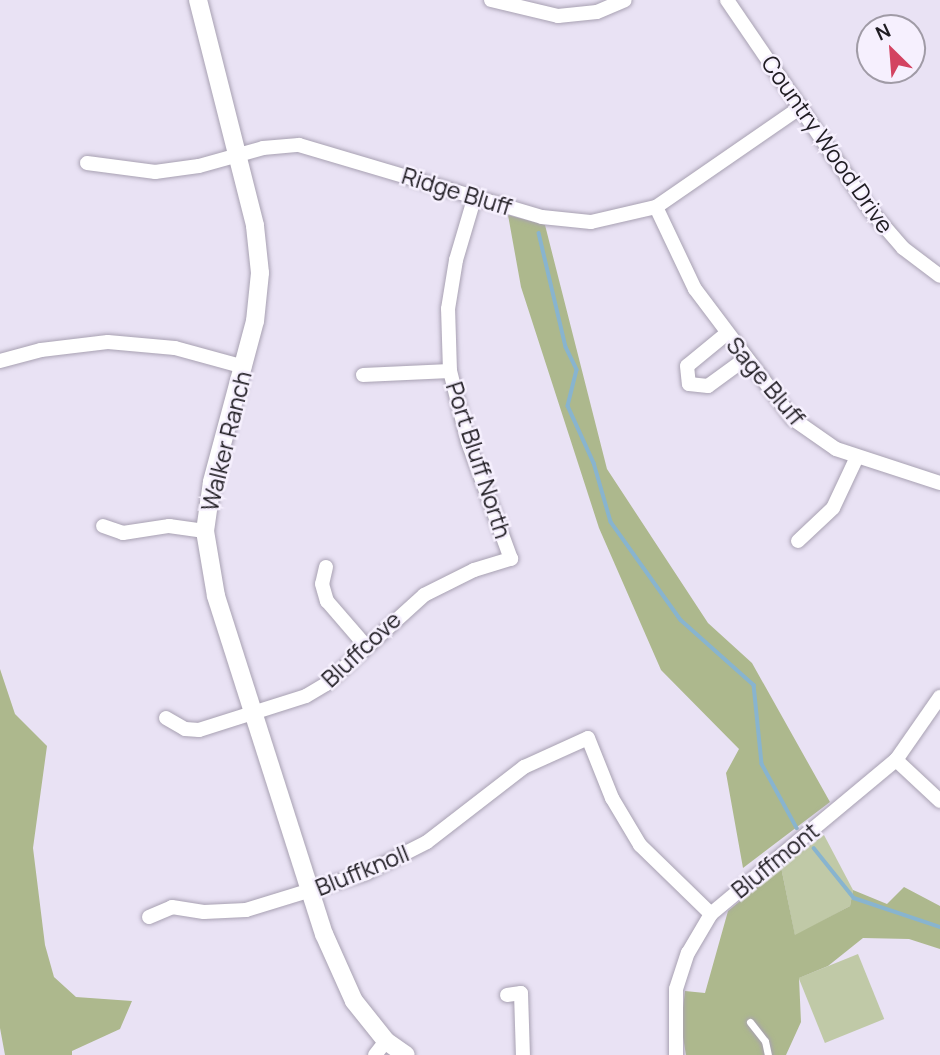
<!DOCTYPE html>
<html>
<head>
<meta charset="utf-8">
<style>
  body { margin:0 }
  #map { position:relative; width:940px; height:1055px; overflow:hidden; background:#e9e2f4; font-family:Manrope,sans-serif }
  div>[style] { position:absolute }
  .green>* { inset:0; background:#c0c9a7; transform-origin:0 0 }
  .forest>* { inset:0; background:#adb88d }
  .stream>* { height:3.5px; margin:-1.75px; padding:0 1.75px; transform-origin:1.75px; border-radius:1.75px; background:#88b4cf }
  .roads { filter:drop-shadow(0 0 2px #a8a1b2) drop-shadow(0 0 2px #a8a1b2) }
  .service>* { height:7px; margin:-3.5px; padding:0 3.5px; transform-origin:3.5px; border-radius:3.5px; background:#fff }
  .minor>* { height:14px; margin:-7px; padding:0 7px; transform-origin:7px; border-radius:7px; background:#fff }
  .tertiary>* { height:18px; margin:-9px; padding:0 9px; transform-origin:9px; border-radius:9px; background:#fff }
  span { translate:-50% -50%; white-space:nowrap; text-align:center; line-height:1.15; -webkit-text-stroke:5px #f6f0fe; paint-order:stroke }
  .street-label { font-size:23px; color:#1f1c22 }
  .north { position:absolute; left:856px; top:14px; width:70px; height:70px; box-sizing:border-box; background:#f6f0fe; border:2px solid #a09ba6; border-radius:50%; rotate:335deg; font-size:19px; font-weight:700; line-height:28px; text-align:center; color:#1f1c22 }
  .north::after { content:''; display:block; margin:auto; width:24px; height:32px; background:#d34361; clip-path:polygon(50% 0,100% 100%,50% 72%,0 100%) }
</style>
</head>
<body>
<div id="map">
  <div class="green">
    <i style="clip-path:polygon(824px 835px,853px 890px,850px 906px,795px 936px,781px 867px)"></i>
    <i style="left:858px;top:954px;width:70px;height:64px;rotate:68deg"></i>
  </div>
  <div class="forest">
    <i style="clip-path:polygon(508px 215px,545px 225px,607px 469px,708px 623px,752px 663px,830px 802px,743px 868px,726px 773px,739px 749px,661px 670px,599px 528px,521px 287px)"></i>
    <i style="clip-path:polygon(0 669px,15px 714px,47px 746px,33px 848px,45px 945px,54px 977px,76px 997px,132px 1001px,120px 1029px,72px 1051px,72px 1055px,5px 1055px,0 1028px)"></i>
    <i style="clip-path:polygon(781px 867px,795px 935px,850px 906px,853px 890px,887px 904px,904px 887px,940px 906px,940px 949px,909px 939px,863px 938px,828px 966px,799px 978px,801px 1022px,786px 1055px,686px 1055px,681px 1025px,685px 991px,705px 993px,728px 911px)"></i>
  </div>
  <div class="stream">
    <i style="left:539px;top:233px;width:117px;rotate:76.7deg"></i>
    <i style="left:566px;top:347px;width:25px;rotate:64deg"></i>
    <i style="left:577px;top:370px;width:37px;rotate:104deg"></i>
    <i style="left:568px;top:406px;width:63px;rotate:65.5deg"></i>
    <i style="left:594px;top:463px;width:61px;rotate:73.9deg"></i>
    <i style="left:611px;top:522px;width:120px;rotate:54.5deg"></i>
    <i style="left:681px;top:620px;width:98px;rotate:41.7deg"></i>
    <i style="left:754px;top:685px;width:79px;rotate:84.2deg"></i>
    <i style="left:762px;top:764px;width:73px;rotate:61.3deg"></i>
    <i style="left:814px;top:848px;width:64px;rotate:51.3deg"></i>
    <i style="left:854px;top:898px;width:91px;rotate:18.6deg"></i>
  </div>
  <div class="roads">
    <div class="service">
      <i style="left:750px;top:1022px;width:24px;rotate:52deg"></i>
      <i style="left:765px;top:1041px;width:14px;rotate:78deg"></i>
    </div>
    <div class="minor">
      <i style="left:491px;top:0;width:69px;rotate:13.4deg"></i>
      <i style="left:558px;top:16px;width:39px;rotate:-6deg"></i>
      <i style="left:597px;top:12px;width:30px;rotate:-23deg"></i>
      <i style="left:727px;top:0;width:255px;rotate:55.7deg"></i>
      <i style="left:871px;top:211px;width:49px;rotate:49.1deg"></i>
      <i style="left:903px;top:248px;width:46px;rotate:37.1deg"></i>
      <i style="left:87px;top:163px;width:69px;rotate:7.5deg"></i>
      <i style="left:155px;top:172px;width:44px;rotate:-7.8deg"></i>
      <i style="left:199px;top:166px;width:66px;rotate:-15.7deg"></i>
      <i style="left:263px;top:148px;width:36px;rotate:-5deg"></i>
      <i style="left:299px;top:145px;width:253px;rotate:16.5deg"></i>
      <i style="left:542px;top:217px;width:49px;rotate:5.8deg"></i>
      <i style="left:591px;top:222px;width:67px;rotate:-13deg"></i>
      <i style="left:656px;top:207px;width:176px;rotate:-34.6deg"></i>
      <i style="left:656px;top:207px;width:91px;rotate:64.6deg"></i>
      <i style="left:695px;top:289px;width:163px;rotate:53deg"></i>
      <i style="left:793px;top:419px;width:52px;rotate:34.9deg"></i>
      <i style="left:836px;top:449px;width:109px;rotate:18.1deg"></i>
      <i style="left:726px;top:334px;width:50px;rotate:140.6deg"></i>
      <i style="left:687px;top:366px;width:18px;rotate:84deg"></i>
      <i style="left:689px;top:384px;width:19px;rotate:6deg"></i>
      <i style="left:708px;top:386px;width:46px;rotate:-36.1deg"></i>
      <i style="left:0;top:361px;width:42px;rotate:-15deg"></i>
      <i style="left:41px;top:350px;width:67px;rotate:-6.8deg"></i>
      <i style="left:108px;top:342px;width:67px;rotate:5.1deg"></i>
      <i style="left:175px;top:348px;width:72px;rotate:15.4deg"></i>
      <i style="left:363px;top:375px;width:87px;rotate:-2.6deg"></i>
      <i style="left:103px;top:526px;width:21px;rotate:19deg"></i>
      <i style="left:123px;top:533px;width:47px;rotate:-8.7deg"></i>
      <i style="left:169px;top:526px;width:36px;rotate:8deg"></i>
      <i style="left:798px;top:541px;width:48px;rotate:-43.3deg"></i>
      <i style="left:833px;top:508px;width:56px;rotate:-64.8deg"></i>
      <i style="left:326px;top:567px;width:17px;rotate:103deg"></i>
      <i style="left:322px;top:584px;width:18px;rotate:74deg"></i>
      <i style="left:327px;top:601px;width:58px;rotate:49.2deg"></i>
      <i style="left:166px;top:718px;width:22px;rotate:30deg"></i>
      <i style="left:185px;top:729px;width:14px;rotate:4deg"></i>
      <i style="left:199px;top:730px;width:112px;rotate:-17.6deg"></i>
      <i style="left:306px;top:696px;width:23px;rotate:-31deg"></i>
      <i style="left:326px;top:684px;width:132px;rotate:-42.2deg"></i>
      <i style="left:424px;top:595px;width:56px;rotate:-26.6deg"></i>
      <i style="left:474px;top:570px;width:39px;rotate:-17deg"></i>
      <i style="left:511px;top:559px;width:125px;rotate:-110.2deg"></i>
      <i style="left:468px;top:442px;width:73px;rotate:-104.2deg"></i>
      <i style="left:450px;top:371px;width:62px;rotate:-91.8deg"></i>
      <i style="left:448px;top:309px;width:50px;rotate:-80.7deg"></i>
      <i style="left:456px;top:260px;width:67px;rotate:-73.5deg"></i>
      <i style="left:896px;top:760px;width:60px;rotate:43deg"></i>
      <i style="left:149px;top:917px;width:25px;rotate:-23deg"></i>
      <i style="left:172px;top:907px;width:32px;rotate:9deg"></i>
      <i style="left:204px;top:912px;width:42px;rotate:-2.7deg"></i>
      <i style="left:246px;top:910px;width:126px;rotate:-17.1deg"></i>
      <i style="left:366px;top:873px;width:68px;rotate:-26.9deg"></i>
      <i style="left:427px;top:842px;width:123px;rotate:-37.7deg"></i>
      <i style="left:524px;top:767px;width:70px;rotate:-24.4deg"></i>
      <i style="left:588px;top:738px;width:65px;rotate:68.2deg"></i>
      <i style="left:612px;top:798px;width:55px;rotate:59.2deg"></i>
      <i style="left:640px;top:845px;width:99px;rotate:44.2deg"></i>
      <i style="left:507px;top:995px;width:14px;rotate:-8deg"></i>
      <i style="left:521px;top:993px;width:62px;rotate:88.2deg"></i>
      <i style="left:375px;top:1055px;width:18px;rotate:-52deg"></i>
      <i style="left:676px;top:1055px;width:66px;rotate:-90deg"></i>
      <i style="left:676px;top:989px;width:38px;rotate:-72deg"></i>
      <i style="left:688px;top:953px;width:45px;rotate:-59.5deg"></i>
      <i style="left:711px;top:914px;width:241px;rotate:-39.8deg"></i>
      <i style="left:896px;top:760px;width:77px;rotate:-55.1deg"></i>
    </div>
    <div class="tertiary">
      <i style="left:198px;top:0;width:233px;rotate:75.8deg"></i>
      <i style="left:255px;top:226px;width:47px;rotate:83.9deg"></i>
      <i style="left:260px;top:273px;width:48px;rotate:95.9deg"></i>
      <i style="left:255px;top:321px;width:167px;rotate:105deg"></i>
      <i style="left:212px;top:482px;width:49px;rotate:98.1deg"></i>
      <i style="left:205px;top:531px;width:66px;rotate:80.4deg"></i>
      <i style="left:216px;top:596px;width:355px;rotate:72.3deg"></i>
      <i style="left:324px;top:934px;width:73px;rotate:65.9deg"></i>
      <i style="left:354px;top:1001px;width:51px;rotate:51.3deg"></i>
      <i style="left:386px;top:1041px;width:24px;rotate:35deg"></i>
    </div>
  </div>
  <div class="street-label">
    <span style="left:828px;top:144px;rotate:55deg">Country Wood Drive</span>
    <span style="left:457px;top:191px;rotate:17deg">Ridge Bluff</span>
    <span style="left:766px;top:381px;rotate:50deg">Sage Bluff</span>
    <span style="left:226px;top:441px;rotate:-76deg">Walker Ranch</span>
    <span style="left:479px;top:460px;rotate:72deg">Port Bluff North</span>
    <span style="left:361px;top:649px;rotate:-43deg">Bluffcove</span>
    <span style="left:775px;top:860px;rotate:-39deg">Bluffmont</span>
    <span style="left:362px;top:870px;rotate:-22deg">Bluffknoll</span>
  </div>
  <div class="north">N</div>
</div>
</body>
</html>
